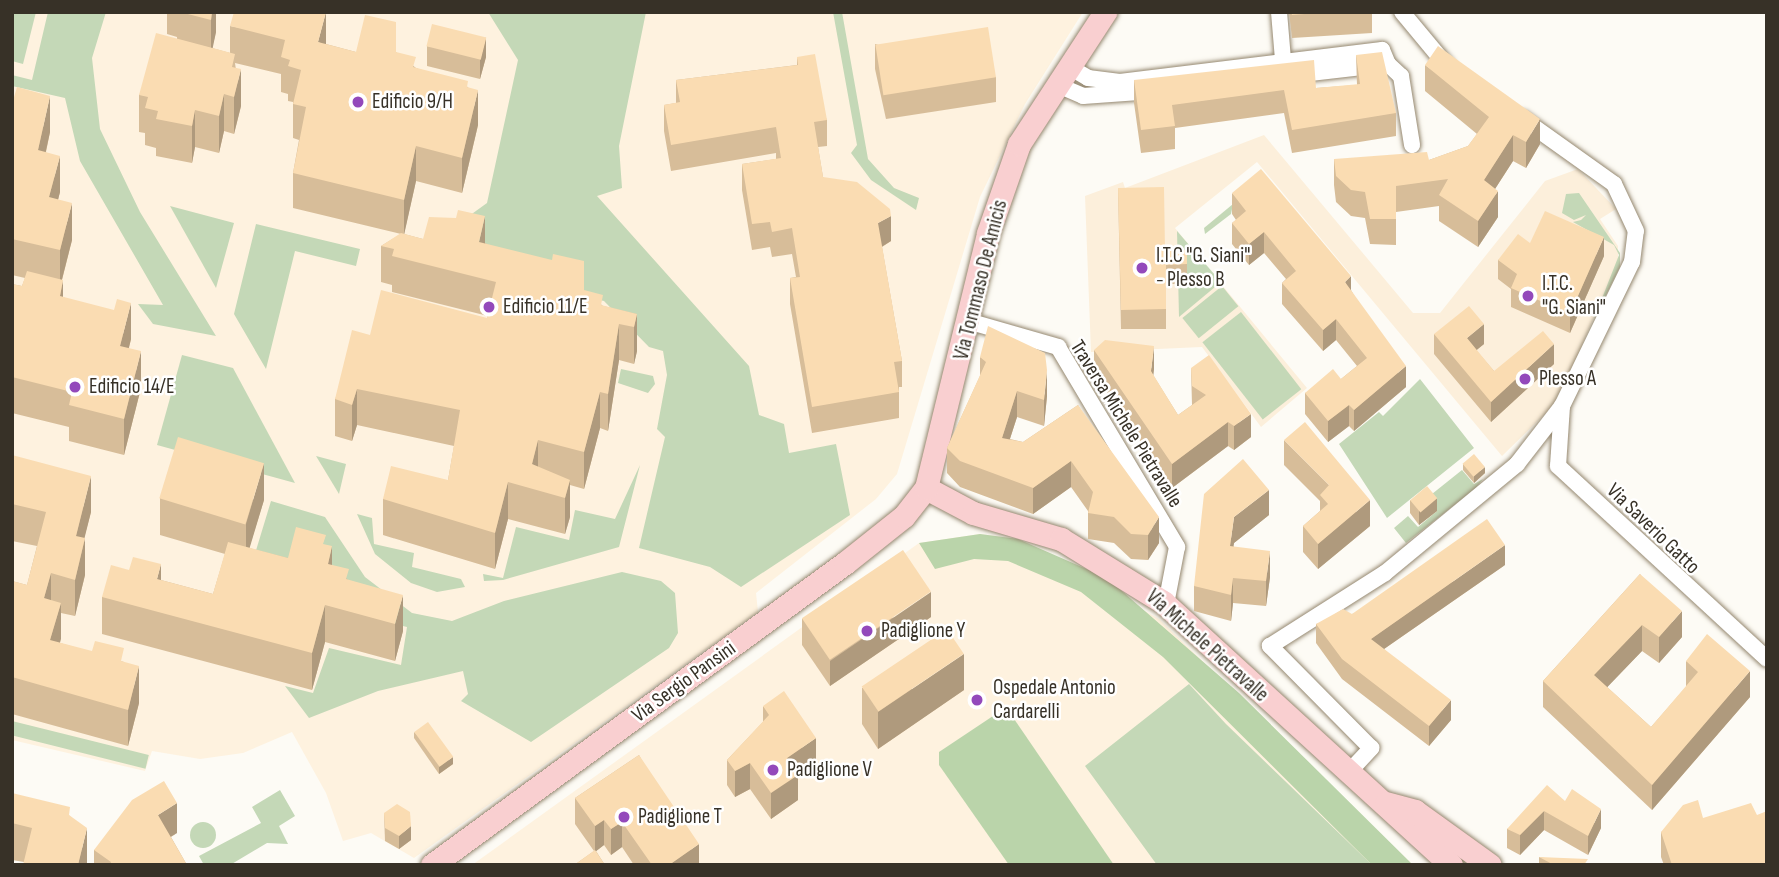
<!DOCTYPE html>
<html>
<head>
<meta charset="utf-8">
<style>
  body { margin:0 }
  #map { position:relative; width:1779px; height:877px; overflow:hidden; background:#fdfbf5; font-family:"Sofia Sans Condensed",sans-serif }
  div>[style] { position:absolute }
  .built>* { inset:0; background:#fef2df }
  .education>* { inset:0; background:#fcefdb }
  .green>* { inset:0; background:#c4d8b7; transform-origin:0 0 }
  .round { border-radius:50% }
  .forest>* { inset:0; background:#bad4aa }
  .roads { filter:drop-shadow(0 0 2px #958870) drop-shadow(0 0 2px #958870) }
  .minor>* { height:16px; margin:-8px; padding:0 8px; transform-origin:8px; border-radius:8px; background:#fff }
  .secondary>* { height:23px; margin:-11.5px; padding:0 11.5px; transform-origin:11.5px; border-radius:11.5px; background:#f9cfd0 }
  .wall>* { inset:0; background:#d7bd99 }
  .shaded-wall>* { inset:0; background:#af9a7d }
  .building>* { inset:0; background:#fadcb2; transform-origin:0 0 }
  .dots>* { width:19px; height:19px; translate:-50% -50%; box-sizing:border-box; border:4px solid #fff; border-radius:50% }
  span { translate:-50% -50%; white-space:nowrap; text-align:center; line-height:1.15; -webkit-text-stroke:5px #fff; paint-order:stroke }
  .poi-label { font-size:21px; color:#373127 }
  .left { translate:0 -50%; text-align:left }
  .street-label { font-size:21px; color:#373127 }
  .frame { position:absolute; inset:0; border:14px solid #373127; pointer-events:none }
</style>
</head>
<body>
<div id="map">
  <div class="built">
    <i style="clip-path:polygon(12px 12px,1083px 12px,1025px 104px,980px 197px,897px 474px,876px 499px,756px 593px,758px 612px,414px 858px,371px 833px,343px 841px,326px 793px,292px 732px,243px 753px,200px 759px,152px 751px,145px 771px,12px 740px)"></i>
    <i style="clip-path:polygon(980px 534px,1018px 539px,1159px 619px,1413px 865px,472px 865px,919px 543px)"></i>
  </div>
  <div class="education">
    <i style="clip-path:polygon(1264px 135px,1413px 313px,1440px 313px,1545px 181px,1578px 169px,1616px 209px,1600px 219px,1618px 246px,1618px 261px,1558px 401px,1502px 456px,1257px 162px,1175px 228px,1307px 388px,1261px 427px,1202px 347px,1091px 352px,1085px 196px,1123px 182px,1125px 188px)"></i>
  </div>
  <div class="green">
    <i style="clip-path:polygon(12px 12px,36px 12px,23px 64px,12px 61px)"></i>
    <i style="clip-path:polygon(48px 12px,106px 12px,92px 58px,100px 129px,140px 212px,216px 336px,153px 324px,138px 304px,163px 305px,80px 161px,65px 98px,12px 86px,12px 75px,32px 80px)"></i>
    <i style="clip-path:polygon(488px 12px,646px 12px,619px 146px,622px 188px,597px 196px,749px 366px,759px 415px,784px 424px,789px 453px,836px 444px,850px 515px,741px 587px,710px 567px,639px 548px,665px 437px,657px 429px,667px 375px,663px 351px,649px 347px,604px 301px,408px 260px,487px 203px,518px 60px)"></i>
    <i style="clip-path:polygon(833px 12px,842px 12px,868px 159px,894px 188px,919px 198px,916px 210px,871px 180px,851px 153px,857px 145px)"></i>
    <i style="clip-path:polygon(1579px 193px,1620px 253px,1620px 267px,1593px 321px,1619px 255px,1614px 245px,1573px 222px,1581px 220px,1586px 215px,1574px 220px,1562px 213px,1566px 194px)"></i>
    <i style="clip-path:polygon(1233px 204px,1231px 214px,1205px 234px,1204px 228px)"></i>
    <i style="clip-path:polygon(170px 206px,234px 223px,216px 288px)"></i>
    <i style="clip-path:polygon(256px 224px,360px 249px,356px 266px,295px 251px,266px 369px,234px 314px)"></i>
    <i style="clip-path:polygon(1177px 231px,1221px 282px,1179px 317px)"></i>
    <i style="left:1222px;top:286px;width:26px;height:51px;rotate:51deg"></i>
    <i style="left:1241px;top:312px;width:98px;height:49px;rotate:52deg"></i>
    <i style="clip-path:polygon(182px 355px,233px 368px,295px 483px,157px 445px)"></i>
    <i style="clip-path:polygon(621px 369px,653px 376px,655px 384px,648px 393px,618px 383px)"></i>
    <i style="clip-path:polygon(1420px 379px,1474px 448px,1387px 518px,1339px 444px,1379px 412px,1383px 416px)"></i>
    <i style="clip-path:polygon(316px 456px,346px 464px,339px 494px)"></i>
    <i style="clip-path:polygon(640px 465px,619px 547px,503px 580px,484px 581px,483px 574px,503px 578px,516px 527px,569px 540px,575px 510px,615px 519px)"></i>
    <i style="clip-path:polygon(1462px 470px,1474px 484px,1483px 479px,1476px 488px,1406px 543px,1394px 528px,1408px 516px,1418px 527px,1437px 511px,1427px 498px)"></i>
    <i style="clip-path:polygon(271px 501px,325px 517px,365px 577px,412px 613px,452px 621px,504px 601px,622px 572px,661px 581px,675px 593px,678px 633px,669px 648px,531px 742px,461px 701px,468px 694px,463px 671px,378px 691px,309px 718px,285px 686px,313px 693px,329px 648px,401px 665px,407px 627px,354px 614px,251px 567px)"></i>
    <i style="clip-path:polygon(357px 514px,372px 518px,374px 544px,414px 553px,412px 567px,461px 579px,465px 587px,437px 592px,411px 583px,375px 554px)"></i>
    <i style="clip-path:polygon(1189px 684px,1226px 724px,1372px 865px,1157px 865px,1085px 766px)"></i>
    <i style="left:12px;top:721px;width:141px;height:14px;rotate:14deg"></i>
    <i style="clip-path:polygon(280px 790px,295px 816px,279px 826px,288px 844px,267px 843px,230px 865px,204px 865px,199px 856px,261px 823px,252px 807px)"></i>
    <i class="round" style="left:190px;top:822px;width:26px;height:26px"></i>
  </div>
  <div class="forest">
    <i style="clip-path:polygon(980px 534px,1018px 539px,1107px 578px,1239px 693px,1413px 865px,1372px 865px,1163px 657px,1081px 592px,1008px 561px,974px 559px,935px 569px,919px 543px)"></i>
    <i style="clip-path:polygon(999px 712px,1012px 716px,1114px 865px,1009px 865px,939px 765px,939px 752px)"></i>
  </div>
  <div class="roads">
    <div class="minor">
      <i style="left:1279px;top:12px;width:48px;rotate:85.2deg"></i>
      <i style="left:1402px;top:12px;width:70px;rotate:50.2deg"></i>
      <i style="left:1388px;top:64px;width:18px;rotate:43deg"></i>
      <i style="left:1401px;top:76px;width:70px;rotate:80.9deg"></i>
      <i style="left:1071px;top:68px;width:20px;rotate:30deg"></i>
      <i style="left:1088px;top:78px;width:32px;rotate:7deg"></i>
      <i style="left:1120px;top:82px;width:264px;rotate:-7deg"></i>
      <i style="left:1382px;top:50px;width:15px;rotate:67deg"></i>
      <i style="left:1388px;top:64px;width:96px;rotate:173.4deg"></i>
      <i style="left:1060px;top:86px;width:25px;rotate:23deg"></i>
      <i style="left:1083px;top:96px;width:70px;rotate:-4.1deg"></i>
      <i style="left:971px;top:322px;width:91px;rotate:16deg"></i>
      <i style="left:1058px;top:347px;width:233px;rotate:59.2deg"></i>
      <i style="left:1177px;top:547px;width:58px;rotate:100.9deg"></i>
      <i style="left:1562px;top:406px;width:60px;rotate:93.8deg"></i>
      <i style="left:1558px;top:466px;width:284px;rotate:42.7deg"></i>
      <i style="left:1349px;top:772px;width:33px;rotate:-47deg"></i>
      <i style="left:1371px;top:748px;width:144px;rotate:-134.7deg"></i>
      <i style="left:1270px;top:646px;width:136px;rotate:-32.4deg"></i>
      <i style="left:1385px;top:573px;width:171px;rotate:-39.5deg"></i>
      <i style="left:1517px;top:464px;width:73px;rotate:-52.2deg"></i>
      <i style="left:1562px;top:406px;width:160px;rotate:-64.1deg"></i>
      <i style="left:1632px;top:262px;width:31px;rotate:-83deg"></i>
      <i style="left:1636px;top:231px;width:52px;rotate:-115.1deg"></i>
      <i style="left:1614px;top:184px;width:112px;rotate:-144.5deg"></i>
    </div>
    <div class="secondary">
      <i style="left:926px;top:488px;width:53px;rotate:28deg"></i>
      <i style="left:973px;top:513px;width:92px;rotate:16.5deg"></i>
      <i style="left:1061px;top:539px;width:120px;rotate:31.7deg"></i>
      <i style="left:1163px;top:602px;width:390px;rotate:42.4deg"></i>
      <i style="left:1386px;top:803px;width:30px;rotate:15deg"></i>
      <i style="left:1415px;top:811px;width:92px;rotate:35.8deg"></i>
      <i style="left:432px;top:865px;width:512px;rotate:-36.18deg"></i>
      <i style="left:845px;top:563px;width:75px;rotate:-38.5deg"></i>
      <i style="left:904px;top:516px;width:36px;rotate:-52deg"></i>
      <i style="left:926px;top:488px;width:262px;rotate:-76.3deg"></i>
      <i style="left:988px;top:233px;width:94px;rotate:-70.8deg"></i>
      <i style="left:1019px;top:144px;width:158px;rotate:-56.9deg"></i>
    </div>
  </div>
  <div class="wall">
    <i style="clip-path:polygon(167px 12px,216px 12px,216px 32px,212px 48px,230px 53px,230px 26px,326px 44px,356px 52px,396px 52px,416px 68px,468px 87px,478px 125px,462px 193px,416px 181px,404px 234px,423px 239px,485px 243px,584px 290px,603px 306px,637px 314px,637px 351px,634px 364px,619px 360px,608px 431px,600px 428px,584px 489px,570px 485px,570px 517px,565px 534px,508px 519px,495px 569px,383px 535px,383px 499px,448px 480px,454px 446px,357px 425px,352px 441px,335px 436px,335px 399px,370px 335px,487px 318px,488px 316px,392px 292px,392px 285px,381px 282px,381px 246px,401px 234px,293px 208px,293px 173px,299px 140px,293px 138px,293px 102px,288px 101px,288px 94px,281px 92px,281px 74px,235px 63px,241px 106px,234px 134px,224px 131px,219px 153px,195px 147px,192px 163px,156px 156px,156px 148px,145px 145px,145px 133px,139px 132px,139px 95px,177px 39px,177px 37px,167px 34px)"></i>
    <i style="clip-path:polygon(1289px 12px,1372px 12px,1372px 33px,1292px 38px)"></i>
    <i style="clip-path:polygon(875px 44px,996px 77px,996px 102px,886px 119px,875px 69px)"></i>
    <i style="clip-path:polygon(427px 46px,486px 57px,480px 79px,427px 66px)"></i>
    <i style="clip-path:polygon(1356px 55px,1396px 113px,1396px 136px,1292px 153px,1284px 113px,1175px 128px,1175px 149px,1141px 153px,1134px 103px,1134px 80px,1316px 88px,1357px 85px)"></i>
    <i style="clip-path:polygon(797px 57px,827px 120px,827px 146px,818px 147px,823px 177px,891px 241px,882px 247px,902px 361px,902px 387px,899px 387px,899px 418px,812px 433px,790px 304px,790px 278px,796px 277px,792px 254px,772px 257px,770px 247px,752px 250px,742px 190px,742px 164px,776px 159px,776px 153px,671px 171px,664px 131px,664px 105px,676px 103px,676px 80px,797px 65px)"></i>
    <i style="clip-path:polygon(1425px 65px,1540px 144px,1526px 168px,1513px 161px,1495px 189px,1498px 217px,1478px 247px,1439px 221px,1439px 206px,1396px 212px,1396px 245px,1370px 244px,1365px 218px,1351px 216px,1336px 202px,1334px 185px,1334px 159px,1429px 160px,1468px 146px,1477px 134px,1425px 91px)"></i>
    <i style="clip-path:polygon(12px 104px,50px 132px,46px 152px,60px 192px,58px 200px,72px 240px,62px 280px,63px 297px,131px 339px,129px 348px,141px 388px,124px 455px,69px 441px,69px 427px,12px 413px,12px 284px,22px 286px,25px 278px,12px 275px)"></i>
    <i style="clip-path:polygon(1118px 188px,1165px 251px,1187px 264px,1187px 284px,1166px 284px,1166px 329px,1121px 329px)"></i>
    <i style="clip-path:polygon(1232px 193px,1351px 290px,1406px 387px,1354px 431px,1349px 426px,1328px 442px,1305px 414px,1305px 393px,1341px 379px,1357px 366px,1336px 340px,1323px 351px,1282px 304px,1282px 283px,1286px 279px,1264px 253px,1249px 265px,1232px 244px,1232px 223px,1236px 220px,1232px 214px)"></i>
    <i style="clip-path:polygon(1530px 243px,1604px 256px,1570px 333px,1511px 307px,1511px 289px,1498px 279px,1498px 260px)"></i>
    <i style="clip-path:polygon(1434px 334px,1484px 344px,1476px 350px,1494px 371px,1554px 364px,1491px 422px,1434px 354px)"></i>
    <i style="clip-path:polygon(1094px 350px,1154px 369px,1153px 375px,1178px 415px,1192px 405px,1191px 368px,1251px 437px,1234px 450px,1228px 446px,1172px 488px,1094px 373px)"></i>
    <i style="clip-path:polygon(980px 357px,1047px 396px,1044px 426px,1017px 417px,1010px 439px,1023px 442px,1078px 405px,1159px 543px,1148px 560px,1131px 559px,1114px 543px,1088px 539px,1088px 511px,1071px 487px,1033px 514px,960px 487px,947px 473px,947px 448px,980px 376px)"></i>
    <i style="clip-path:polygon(1284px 440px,1370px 526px,1318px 569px,1303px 552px,1303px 526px,1320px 511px,1320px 501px,1284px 465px)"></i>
    <i style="clip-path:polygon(12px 455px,91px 512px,84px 538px,85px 575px,75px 616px,61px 613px,60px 643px,124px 662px,139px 703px,128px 746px,12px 714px,12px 581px,27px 585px,37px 546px,12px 541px)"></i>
    <i style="clip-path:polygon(1463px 464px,1485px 473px,1474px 483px,1463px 470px)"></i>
    <i style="clip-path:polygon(1269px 490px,1269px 515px,1234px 543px,1233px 546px,1270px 577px,1266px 606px,1233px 603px,1231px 621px,1194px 611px,1194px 586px)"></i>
    <i style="clip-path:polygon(160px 498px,264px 500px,249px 548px,288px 558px,326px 545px,332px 565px,403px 631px,395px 661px,325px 642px,312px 690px,102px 634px,102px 597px,161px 580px,213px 594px,225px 554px,160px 535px)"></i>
    <i style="clip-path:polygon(1410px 500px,1437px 511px,1419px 525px,1410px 513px)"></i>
    <i style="clip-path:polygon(1505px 565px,1384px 649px,1451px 720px,1429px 746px,1342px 679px,1316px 643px,1316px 624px,1352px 614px)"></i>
    <i style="clip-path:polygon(1640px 574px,1682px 637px,1659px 663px,1642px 651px,1607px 687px,1651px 727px,1686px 687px,1686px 661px,1750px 697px,1652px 810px,1543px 707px,1543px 681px)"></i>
    <i style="clip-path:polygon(931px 617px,830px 686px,802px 645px,802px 619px)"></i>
    <i style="clip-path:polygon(862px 688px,964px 690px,878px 749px,862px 724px)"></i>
    <i style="clip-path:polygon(763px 706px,816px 763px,798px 775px,798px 800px,771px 819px,750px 789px,735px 797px,727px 785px,727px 760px,763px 722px)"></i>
    <i style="clip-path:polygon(414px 732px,453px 764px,439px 774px,414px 738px)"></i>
    <i style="clip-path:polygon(639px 755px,699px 865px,634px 865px,622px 847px,611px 855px,604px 845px,596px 851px,605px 865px,577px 865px,577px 863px,594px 851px,575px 824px,575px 798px)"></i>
    <i style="clip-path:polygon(12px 793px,70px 816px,87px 865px,24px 862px,12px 860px)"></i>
    <i style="clip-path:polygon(1565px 801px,1601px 828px,1588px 855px,1544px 830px,1520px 855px,1507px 848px,1507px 829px)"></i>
    <i style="clip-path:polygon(384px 813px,411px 840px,399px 849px,385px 841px)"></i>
    <i style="clip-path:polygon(1703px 818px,1767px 865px,1664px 865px,1661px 857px,1661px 832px)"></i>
    <i style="clip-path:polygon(177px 833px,171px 837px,187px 865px,94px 865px,94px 850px)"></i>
    <i style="clip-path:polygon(1539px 857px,1588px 865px,1539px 865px)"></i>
  </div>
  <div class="shaded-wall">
    <i style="clip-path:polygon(212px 12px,216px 12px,216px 32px,211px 56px,211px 20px)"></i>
    <i style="clip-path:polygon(326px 12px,326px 46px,318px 42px)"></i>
    <i style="clip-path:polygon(486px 37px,486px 57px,480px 79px,480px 60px)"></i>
    <i style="clip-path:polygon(241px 69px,241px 106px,234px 134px,234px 97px)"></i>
    <i style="clip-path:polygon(478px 90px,478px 125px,462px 193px,462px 158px)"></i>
    <i style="clip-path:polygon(224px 94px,224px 131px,219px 153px,219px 116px)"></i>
    <i style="clip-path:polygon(50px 96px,50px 132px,38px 187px,38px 150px)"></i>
    <i style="clip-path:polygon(195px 110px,195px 147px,192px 163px,192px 126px)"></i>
    <i style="clip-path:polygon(1540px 119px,1540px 144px,1526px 168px,1526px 142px)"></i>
    <i style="clip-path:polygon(1513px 135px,1513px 161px,1484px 206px,1484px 180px)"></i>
    <i style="clip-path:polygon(416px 146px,416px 181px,404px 235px,404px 200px)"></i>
    <i style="clip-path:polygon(60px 156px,60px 192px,49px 234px,49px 197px)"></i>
    <i style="clip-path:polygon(1498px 191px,1498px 217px,1478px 247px,1478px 221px)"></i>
    <i style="clip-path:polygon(72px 203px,72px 240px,60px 287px,60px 250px)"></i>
    <i style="clip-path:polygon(485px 216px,485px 253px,479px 278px,479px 242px)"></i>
    <i style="clip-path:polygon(891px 216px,891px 241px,878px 249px,878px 223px)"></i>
    <i style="clip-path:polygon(1264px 232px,1264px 253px,1249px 265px,1249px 244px)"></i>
    <i style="clip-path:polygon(1604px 237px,1604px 256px,1570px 333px,1570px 314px)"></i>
    <i style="clip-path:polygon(1351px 276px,1351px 297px,1345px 282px)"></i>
    <i style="clip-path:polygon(63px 280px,63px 317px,60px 296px)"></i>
    <i style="clip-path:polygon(131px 303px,131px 339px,120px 382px,120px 346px)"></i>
    <i style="clip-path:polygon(637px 314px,637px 351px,634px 364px,634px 327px)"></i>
    <i style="clip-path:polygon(1336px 319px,1336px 340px,1323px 351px,1323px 330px)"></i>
    <i style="clip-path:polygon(619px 324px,619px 360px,608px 431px,608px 394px)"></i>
    <i style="clip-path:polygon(1484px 324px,1484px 344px,1467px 358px,1467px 338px)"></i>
    <i style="clip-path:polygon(1554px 344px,1554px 364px,1491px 422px,1491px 402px)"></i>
    <i style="clip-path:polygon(1154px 346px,1154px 369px,1151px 395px,1151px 371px)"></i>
    <i style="clip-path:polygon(141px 351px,141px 388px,124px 455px,124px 419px)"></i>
    <i style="clip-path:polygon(1406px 366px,1406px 387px,1354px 431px,1354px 410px)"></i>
    <i style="clip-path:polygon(1047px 370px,1047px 396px,1044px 426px,1044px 400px)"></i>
    <i style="clip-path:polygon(357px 389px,357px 425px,352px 441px,352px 405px)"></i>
    <i style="clip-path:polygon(1017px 391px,1017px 417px,1002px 463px,1002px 438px)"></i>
    <i style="clip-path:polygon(600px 392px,600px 428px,584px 489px,584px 452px)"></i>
    <i style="clip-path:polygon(1349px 405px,1349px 426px,1328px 442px,1328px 421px)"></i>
    <i style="clip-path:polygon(1251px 414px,1251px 437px,1234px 450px,1234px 426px)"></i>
    <i style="clip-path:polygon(1228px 422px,1228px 446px,1172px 488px,1172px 464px)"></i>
    <i style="clip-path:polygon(538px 440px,538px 477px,532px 464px)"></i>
    <i style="clip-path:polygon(1071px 461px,1071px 487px,1033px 514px,1033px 488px)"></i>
    <i style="clip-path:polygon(264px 463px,264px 500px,246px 560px,246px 524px)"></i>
    <i style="clip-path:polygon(1485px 467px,1485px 473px,1474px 483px,1474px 476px)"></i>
    <i style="clip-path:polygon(91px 476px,91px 512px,76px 572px,76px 536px)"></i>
    <i style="clip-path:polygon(570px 480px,570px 517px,565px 534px,565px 498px)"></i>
    <i style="clip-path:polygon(508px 482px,508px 519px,495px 569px,495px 533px)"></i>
    <i style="clip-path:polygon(1269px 490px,1269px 515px,1234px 543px,1230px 571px,1230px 546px,1234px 517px)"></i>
    <i style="clip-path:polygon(1437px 498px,1437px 511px,1419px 525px,1419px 511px)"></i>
    <i style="clip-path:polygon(1370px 500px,1370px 526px,1318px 569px,1318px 544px)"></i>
    <i style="clip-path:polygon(1159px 517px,1159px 543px,1148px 560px,1148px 535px)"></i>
    <i style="clip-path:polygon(85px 538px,85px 575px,75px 616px,75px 580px)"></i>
    <i style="clip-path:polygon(1505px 545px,1505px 565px,1371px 658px,1371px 639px)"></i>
    <i style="clip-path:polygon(332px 546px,332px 583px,328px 564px)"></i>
    <i style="clip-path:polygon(1270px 551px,1270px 577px,1266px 606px,1266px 581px)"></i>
    <i style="clip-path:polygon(161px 564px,161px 601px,157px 579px)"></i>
    <i style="clip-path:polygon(51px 573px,51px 610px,44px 598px)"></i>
    <i style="clip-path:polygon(1233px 578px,1233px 603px,1231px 621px,1231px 595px)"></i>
    <i style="clip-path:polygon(931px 592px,931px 617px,830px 686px,830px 661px)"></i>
    <i style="clip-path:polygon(403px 595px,403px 631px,395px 661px,395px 624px)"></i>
    <i style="clip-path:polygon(61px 603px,61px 639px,50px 677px,50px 640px)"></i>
    <i style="clip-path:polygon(325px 605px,325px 642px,312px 690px,312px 653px)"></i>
    <i style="clip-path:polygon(1682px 611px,1682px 637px,1659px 663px,1659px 637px)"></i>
    <i style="clip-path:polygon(1642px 625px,1642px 651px,1594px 701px,1594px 675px)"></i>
    <i style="clip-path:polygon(964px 654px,964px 690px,878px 749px,878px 712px)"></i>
    <i style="clip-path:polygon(139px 666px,139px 703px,128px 746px,128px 710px)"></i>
    <i style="clip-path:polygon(1750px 671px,1750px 697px,1652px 810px,1652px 785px)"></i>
    <i style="clip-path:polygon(1451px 700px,1451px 720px,1429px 746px,1429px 726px)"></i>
    <i style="clip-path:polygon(816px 738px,816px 763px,798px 775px,798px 800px,771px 819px,771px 793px,787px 758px)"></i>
    <i style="clip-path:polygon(453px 757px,453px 764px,439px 774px,439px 767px)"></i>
    <i style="clip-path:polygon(750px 763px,750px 789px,735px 797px,735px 771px)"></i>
    <i style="clip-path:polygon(177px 803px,177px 833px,158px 844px,158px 815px)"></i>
    <i style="clip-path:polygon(1601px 809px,1601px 828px,1588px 855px,1588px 836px)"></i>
    <i style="clip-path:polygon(1544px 811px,1544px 830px,1520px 855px,1520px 835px)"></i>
    <i style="clip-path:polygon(604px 820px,604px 845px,595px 852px,595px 826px)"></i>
    <i style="clip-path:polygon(622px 822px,622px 847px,611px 855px,611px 829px)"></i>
    <i style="clip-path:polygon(411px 826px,411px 840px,399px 849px,399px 836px)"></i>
    <i style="clip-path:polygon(87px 828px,87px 865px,78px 865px)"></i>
    <i style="clip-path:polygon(699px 844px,699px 865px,669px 865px)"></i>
  </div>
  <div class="building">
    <i style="clip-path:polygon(180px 12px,212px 12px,211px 20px)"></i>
    <i style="clip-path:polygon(234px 12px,326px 12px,318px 42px,356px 52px,365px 15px,396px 22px,396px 52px,416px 57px,413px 67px,468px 81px,467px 87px,478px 90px,462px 158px,416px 146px,404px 200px,293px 173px,306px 107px,293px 104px,301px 70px,288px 66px,290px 60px,281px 57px,285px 40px,230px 26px)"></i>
    <i style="clip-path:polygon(1291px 12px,1329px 12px,1292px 15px)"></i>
    <i style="left:432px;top:24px;width:56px;height:23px;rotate:14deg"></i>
    <i style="left:988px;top:27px;width:51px;height:114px;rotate:81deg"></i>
    <i style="clip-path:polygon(156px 33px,235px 54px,232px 67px,241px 69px,234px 97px,224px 94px,219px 116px,195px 110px,192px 126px,156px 119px,158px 111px,145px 108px,148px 97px,139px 95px)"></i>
    <i style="clip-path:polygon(1438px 46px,1540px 119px,1526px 142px,1513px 135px,1484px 180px,1498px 191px,1478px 221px,1439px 195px,1448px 179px,1396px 186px,1396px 219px,1370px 219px,1365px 192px,1351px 190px,1336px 176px,1334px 159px,1427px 152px,1429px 160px,1468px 146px,1489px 117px,1425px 65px)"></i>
    <i style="clip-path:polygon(1382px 52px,1396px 113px,1292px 130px,1284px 90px,1172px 105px,1175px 126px,1141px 130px,1134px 80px,1314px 60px,1316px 88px,1360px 84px,1356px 55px)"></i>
    <i style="clip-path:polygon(815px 54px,827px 120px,814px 122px,823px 177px,857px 182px,890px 209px,891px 216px,878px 223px,902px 361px,894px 362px,899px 392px,812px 407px,790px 278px,800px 277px,792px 228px,772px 232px,770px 222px,752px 224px,742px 164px,781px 158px,776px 127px,671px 145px,664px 105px,680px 102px,676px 80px,798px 65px,797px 57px)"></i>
    <i style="clip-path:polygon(17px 87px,50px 96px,38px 150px,60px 156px,49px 197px,72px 203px,60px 250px,12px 239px,12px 104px)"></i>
    <i style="clip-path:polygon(1261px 169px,1351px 276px,1345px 282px,1406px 366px,1354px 410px,1349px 405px,1328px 421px,1305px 393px,1333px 369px,1341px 379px,1367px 358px,1336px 319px,1323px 330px,1282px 283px,1296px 271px,1264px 232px,1249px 244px,1232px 223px,1246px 211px,1232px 193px)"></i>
    <i style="clip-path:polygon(1164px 187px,1165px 251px,1187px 250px,1187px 264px,1166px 265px,1166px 309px,1121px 310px,1118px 188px)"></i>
    <i style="clip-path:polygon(458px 210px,485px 216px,479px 242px,552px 260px,553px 254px,584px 261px,584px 290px,603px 295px,601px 305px,637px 314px,634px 327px,619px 324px,608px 394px,600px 392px,584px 452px,538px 440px,532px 464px,570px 480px,565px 498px,508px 482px,495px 533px,383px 499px,391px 466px,448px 480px,460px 410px,357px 389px,352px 405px,335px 399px,352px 330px,370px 335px,381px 290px,487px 318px,496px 282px,392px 256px,394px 249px,381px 246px,401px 233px,423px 239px,429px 217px,456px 218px)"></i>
    <i style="clip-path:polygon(1545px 211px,1604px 237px,1570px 314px,1511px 288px,1517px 274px,1498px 260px,1518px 234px,1530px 243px)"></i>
    <i style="clip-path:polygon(27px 271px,63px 280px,60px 296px,114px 310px,117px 299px,131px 303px,120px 346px,141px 351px,124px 419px,69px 405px,72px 392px,12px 377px,12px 284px,22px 286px)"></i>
    <i style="clip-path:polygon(1469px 306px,1484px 324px,1467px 338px,1494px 371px,1543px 331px,1554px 344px,1491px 402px,1434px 334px)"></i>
    <i style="clip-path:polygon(988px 326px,1045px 353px,1047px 370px,1044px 400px,1017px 391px,1002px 438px,1023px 442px,1078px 405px,1159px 517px,1148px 535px,1131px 534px,1114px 517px,1088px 513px,1093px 492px,1071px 461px,1033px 488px,960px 461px,947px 448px,986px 362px,980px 357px)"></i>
    <i style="clip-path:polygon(1105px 340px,1154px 346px,1151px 371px,1178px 415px,1206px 395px,1192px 386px,1191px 368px,1209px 355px,1251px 414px,1234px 426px,1228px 422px,1172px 464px,1094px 350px)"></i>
    <i style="clip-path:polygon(1305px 422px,1370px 500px,1318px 544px,1303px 526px,1328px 504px,1320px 495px,1329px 485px,1284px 440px)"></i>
    <i style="left:178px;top:437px;width:90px;height:64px;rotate:17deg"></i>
    <i style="left:1474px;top:454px;width:17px;height:15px;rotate:50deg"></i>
    <i style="clip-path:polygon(12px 455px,91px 476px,76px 536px,85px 538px,75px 580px,51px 573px,44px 598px,61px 603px,50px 640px,92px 651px,95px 641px,124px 648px,121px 661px,139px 666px,128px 710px,12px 677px,12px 581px,27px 585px,46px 512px,12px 504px)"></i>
    <i style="clip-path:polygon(1243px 459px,1269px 490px,1234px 517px,1230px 546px,1270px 551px,1266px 581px,1233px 578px,1231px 595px,1194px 586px,1204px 494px)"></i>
    <i style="left:1427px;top:486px;width:16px;height:22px;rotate:50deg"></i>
    <i style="clip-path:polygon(1487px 519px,1505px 545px,1371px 639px,1451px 700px,1429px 726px,1342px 659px,1316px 624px,1343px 609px,1352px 614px)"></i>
    <i style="clip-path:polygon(296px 527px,326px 535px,323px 544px,332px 546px,328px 564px,349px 569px,346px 579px,403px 595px,395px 624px,325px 605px,312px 653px,102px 597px,111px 565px,129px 570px,133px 557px,161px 564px,157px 579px,213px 594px,228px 542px,288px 558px)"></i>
    <i style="left:903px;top:550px;width:50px;height:122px;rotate:56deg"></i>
    <i style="clip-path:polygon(1640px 574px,1682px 611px,1659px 637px,1642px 625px,1594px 675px,1651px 727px,1698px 672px,1686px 661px,1707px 634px,1750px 671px,1652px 785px,1543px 681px)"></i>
    <i style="left:947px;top:629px;width:30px;height:103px;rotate:56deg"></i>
    <i style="clip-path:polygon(784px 691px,816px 738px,787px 758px,798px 775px,771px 793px,750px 763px,735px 771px,727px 760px,769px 715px,763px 706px)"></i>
    <i style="left:428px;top:722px;width:43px;height:17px;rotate:54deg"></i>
    <i style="clip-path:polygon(639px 755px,699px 844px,669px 865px,652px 865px,622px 822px,611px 829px,604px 820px,595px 826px,575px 798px)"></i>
    <i style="clip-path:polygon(164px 781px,177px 803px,158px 815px,187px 865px,110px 865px,111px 862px,94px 850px,132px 800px)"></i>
    <i style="clip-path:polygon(1547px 785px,1565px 801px,1572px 789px,1601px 809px,1588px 836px,1544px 811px,1520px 835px,1507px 829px)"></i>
    <i style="clip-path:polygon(12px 793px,70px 807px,69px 815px,87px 828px,78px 865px,23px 865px,32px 828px,12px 823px)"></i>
    <i style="clip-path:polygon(1698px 800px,1703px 818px,1751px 803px,1757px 815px,1767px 811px,1767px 865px,1672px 865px,1661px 832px,1683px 805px)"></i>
    <i style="clip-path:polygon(397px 804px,410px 812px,411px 826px,399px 836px,385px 828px,384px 813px)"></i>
    <i style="clip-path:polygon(595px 850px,605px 865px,578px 865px,577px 863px)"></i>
    <i style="clip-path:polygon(1539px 857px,1588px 859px,1584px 865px,1554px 865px)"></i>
  </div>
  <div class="dots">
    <i style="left:358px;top:102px;background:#9349bb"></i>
    <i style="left:1142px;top:268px;background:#9349bb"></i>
    <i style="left:1528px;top:296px;background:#9349bb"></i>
    <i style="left:489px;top:307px;background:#9349bb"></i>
    <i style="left:1525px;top:379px;background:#9349bb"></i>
    <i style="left:75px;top:387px;background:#9349bb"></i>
    <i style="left:867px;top:631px;background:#9349bb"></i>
    <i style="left:977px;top:700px;background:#9349bb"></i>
    <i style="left:773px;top:770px;background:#9349bb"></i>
    <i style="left:624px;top:817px;background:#9349bb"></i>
  </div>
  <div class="poi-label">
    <span class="left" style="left:372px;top:102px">Edificio 9/H</span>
    <span class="left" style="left:1156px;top:268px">I.T.C "G. Siani"<br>- Plesso B</span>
    <span class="left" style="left:1542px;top:296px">I.T.C.<br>"G. Siani"</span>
    <span class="left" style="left:503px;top:307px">Edificio 11/E</span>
    <span class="left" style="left:1539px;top:379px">Plesso A</span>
    <span class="left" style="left:89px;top:387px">Edificio 14/E</span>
    <span class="left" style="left:881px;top:631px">Padiglione Y</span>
    <span class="left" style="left:993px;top:700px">Ospedale Antonio<br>Cardarelli</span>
    <span class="left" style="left:787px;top:770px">Padiglione V</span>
    <span class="left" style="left:638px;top:817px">Padiglione T</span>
  </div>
  <div class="street-label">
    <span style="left:981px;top:280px;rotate:-76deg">Via Tommaso De Amicis</span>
    <span style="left:1126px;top:424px;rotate:58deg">Traversa Michele Pietravalle</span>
    <span style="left:1653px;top:529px;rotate:44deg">Via Saverio Gatto</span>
    <span style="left:1207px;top:646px;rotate:42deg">Via Michele Pietravalle</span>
    <span style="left:684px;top:682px;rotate:-36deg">Via Sergio Pansini</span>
  </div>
  <div class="frame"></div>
</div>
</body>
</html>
